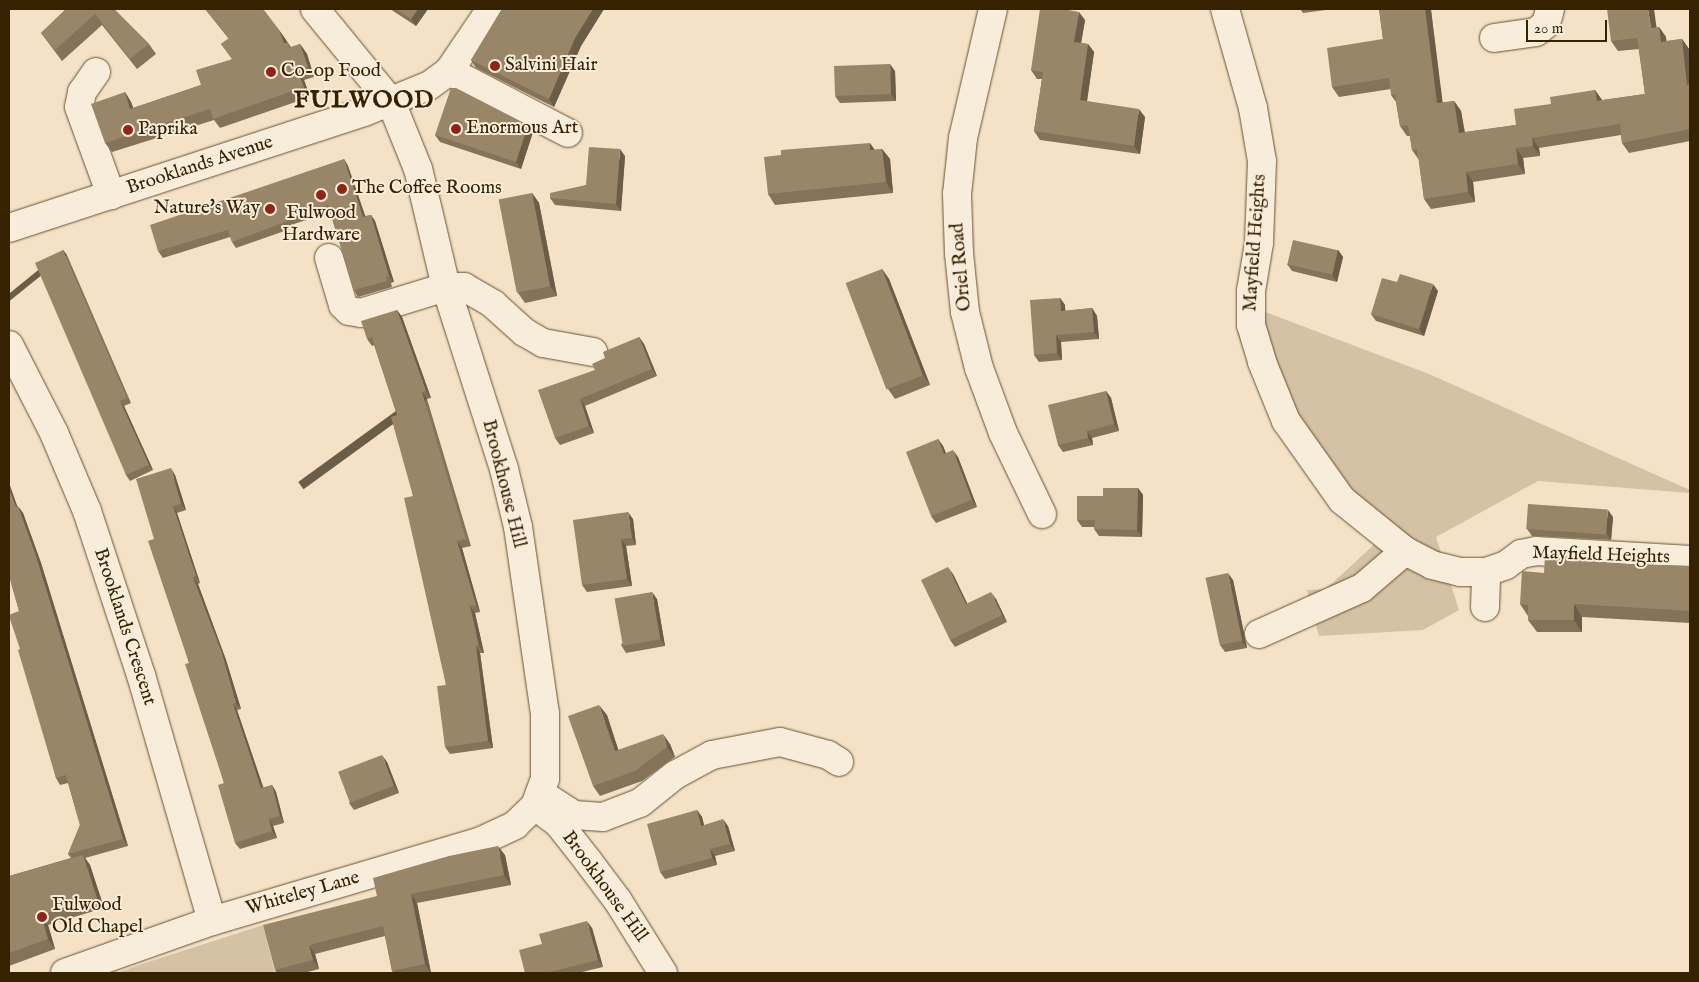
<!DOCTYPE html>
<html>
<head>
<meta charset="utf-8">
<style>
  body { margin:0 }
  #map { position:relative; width:1699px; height:982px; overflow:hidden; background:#f5e2c6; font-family:"IM FELL English",serif }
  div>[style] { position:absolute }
  .green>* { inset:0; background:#d5c1a4 }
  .roads { filter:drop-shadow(0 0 1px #665132) drop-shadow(0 0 1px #665132) }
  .minor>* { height:28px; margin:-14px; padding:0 14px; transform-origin:14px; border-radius:14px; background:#f8ecda }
  .wall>* { inset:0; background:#847259 }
  .shaded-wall>* { inset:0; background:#6b5d48; transform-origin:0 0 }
  .building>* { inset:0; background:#998567; transform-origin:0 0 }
  .dots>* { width:14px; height:14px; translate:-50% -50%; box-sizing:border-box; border:2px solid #f8ecda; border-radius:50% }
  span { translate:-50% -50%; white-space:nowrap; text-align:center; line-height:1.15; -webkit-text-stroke:4px #f8ecda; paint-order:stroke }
  .poi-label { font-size:19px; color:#362100 }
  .left { translate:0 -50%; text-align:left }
  .right { translate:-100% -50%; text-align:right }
  .street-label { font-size:19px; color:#362100 }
  .district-label { font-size:24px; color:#362100; font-weight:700; letter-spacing:1px }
  .frame { position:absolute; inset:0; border:10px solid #362100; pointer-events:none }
  .scale { position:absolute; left:1526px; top:20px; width:81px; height:22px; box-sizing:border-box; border:2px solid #362100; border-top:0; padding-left:6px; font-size:15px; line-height:18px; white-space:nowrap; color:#362100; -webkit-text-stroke:4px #f8ecda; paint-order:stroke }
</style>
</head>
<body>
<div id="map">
  <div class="green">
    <i style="clip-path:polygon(1239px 302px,1429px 374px,1690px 490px,1690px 493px,1538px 481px,1436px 537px,1459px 610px,1423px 630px,1319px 636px,1307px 590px,1326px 589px,1379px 540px,1280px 431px,1238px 335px)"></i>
    <i style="clip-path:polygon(263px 925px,275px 973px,117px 973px,139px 965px)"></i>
  </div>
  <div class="roads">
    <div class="minor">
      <i style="left:993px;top:9px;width:132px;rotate:103.1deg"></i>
      <i style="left:963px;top:138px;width:56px;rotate:96.1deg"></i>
      <i style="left:957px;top:194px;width:59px;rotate:88.1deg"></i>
      <i style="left:959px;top:253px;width:59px;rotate:84.2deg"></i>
      <i style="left:965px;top:312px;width:58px;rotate:76deg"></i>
      <i style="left:979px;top:368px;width:69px;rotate:69.7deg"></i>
      <i style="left:1003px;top:433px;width:90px;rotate:64.3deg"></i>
      <i style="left:1225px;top:9px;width:103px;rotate:74.2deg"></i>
      <i style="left:1253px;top:108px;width:54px;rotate:80.4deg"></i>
      <i style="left:1262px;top:161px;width:82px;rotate:92.1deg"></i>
      <i style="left:1259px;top:243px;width:49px;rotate:99.5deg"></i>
      <i style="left:1251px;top:291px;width:34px;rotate:90deg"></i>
      <i style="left:1251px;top:325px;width:39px;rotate:73deg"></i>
      <i style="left:1262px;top:362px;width:64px;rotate:67.9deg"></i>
      <i style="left:1286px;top:421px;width:97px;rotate:54.7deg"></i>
      <i style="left:1342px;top:500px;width:81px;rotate:39deg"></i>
      <i style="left:1405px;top:551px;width:30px;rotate:27deg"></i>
      <i style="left:1432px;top:565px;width:29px;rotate:14deg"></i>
      <i style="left:1460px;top:572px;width:26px"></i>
      <i style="left:1486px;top:572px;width:21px;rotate:-19deg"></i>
      <i style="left:1506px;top:565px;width:19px;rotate:-36deg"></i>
      <i style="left:1521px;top:554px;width:15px;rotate:-11deg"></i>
      <i style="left:1536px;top:551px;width:154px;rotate:3.3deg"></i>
      <i style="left:1494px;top:38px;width:42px;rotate:-8.1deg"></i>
      <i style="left:1536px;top:32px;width:13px;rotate:-39deg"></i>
      <i style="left:1546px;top:24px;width:16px;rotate:-75deg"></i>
      <i style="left:449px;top:71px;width:134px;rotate:27.5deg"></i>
      <i style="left:96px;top:72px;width:24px;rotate:125deg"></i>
      <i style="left:82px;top:92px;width:15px;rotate:101deg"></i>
      <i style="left:79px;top:107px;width:94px;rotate:70deg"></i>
      <i style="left:9px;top:228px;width:373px;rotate:-18.1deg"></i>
      <i style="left:364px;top:112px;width:71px;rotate:-22.2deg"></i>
      <i style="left:430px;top:85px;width:24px;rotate:-36deg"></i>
      <i style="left:449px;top:71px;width:75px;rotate:-55.9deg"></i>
      <i style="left:329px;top:258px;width:49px;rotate:73.4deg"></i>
      <i style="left:343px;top:305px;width:8px;rotate:45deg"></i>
      <i style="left:349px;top:311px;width:12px;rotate:9deg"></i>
      <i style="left:361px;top:313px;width:89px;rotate:-17deg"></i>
      <i style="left:446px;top:287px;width:18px"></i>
      <i style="left:464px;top:287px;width:34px;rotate:30deg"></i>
      <i style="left:493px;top:304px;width:42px;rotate:42.1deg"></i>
      <i style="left:524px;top:332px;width:22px;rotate:30deg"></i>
      <i style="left:543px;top:343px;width:51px;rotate:10.2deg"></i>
      <i style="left:9px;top:345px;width:99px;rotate:62.9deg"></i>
      <i style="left:54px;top:433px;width:85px;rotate:67.1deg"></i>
      <i style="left:87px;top:511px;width:173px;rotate:71.8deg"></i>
      <i style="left:141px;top:675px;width:256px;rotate:73.9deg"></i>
      <i style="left:1485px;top:607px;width:35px;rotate:-88deg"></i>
      <i style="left:1259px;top:634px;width:113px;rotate:-24.1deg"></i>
      <i style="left:1362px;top:588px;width:57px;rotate:-40.7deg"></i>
      <i style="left:540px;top:793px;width:40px;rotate:32.9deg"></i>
      <i style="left:574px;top:815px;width:29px;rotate:4deg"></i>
      <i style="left:603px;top:817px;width:40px;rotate:-21deg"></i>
      <i style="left:640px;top:803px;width:45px;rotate:-38.7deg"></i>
      <i style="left:675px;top:775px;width:42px;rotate:-28.4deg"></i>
      <i style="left:712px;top:755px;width:69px;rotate:-10.8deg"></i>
      <i style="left:780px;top:742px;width:50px;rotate:15.2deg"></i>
      <i style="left:828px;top:755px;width:13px;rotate:32deg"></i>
      <i style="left:538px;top:808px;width:26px;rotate:37deg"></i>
      <i style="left:559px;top:824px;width:47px;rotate:51.9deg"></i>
      <i style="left:588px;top:861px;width:50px;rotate:53.1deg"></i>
      <i style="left:618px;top:901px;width:85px;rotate:58deg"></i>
      <i style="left:65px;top:973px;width:156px;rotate:-19.5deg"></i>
      <i style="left:212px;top:921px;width:278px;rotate:-16.5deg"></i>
      <i style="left:479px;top:842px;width:40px;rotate:-25deg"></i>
      <i style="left:515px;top:825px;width:28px;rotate:-44deg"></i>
      <i style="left:535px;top:806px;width:29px;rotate:-70deg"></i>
      <i style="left:545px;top:779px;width:65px;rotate:-90deg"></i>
      <i style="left:545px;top:714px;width:189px;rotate:-98.2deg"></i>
      <i style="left:518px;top:527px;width:60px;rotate:-103.6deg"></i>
      <i style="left:504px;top:469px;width:191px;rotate:-107.7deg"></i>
      <i style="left:446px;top:287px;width:121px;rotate:-103.3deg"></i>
      <i style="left:418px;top:169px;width:72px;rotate:-111.9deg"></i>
      <i style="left:391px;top:102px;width:120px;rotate:-129.3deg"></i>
    </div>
  </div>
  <div class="wall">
    <i style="clip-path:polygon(66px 9px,114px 9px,149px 44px,156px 54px,137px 69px,102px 25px,62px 61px,41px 33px)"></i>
    <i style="clip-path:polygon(205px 9px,263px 9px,279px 30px,291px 47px,300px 44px,307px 54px,314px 77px,304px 80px,310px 97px,220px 128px,214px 120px,112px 152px,105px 143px,125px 92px,131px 102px,133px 108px,201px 85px,232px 59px,221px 44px,229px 39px)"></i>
    <i style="clip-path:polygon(390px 9px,428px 9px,416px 26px)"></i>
    <i style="clip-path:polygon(502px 9px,604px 9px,581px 46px,554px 107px,476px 68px,471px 60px)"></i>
    <i style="clip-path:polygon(1300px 9px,1333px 9px,1303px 13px)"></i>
    <i style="clip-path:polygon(1379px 9px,1430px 9px,1431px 10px,1442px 103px,1454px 101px,1461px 111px,1465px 132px,1516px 125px,1551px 104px,1595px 90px,1602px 100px,1645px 94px,1639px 49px,1618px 51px,1611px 41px,1659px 27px,1666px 37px,1666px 41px,1682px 39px,1689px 49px,1690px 62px,1690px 141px,1629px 153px,1622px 143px,1621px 135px,1539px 148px,1540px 156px,1523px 158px,1525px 174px,1473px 182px,1475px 202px,1431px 209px,1424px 199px,1419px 160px,1412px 150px,1410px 136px,1407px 136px,1400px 126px,1396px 102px,1391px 95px,1391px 89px,1339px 97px,1332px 87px,1383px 39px)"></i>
    <i style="clip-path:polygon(1072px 11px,1085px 20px,1081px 43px,1088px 44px,1094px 52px,1087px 101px,1145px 117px,1140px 154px,1040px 140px,1034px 131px,1042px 79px,1037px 79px,1031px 70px)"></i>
    <i style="clip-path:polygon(895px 71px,896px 101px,840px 103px,835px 96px)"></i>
    <i style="clip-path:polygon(533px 132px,521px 169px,440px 142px,435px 135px)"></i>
    <i style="clip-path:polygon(882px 149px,890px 159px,893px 193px,775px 205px,768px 194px,875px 150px)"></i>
    <i style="clip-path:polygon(625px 156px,621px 211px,555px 205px,550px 198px,586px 185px)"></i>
    <i style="clip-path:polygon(344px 159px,348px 166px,365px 216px,371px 215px,375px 221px,394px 282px,391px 283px,392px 287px,358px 297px,354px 290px,330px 212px,291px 225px,293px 228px,236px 248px,232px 242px,230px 237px,163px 258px,158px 251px)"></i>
    <i style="clip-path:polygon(532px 193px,539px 203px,557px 296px,525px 303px,518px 293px)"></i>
    <i style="clip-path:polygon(63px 250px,67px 255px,131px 403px,124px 406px,153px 470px,130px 481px,126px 475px)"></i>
    <i style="clip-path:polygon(1338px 250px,1343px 257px,1337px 282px,1292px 271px,1287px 264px)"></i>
    <i style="clip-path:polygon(882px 269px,889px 279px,930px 385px,895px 399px,888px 389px)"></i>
    <i style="clip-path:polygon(1397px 282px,1438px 291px,1424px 336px,1376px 321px,1371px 314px)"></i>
    <i style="clip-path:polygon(1060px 298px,1065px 305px,1065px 311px,1092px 308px,1097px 316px,1099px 339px,1061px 342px,1062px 360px,1039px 362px,1034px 355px)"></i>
    <i style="clip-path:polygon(397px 310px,402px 317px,431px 398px,427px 399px,471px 546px,462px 548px,480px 612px,475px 613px,484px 653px,480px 653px,493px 748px,450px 754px,445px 747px,446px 685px,413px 496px,397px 415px,374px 345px,372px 346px,367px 339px)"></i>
    <i style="clip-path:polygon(639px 337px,644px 344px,657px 376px,585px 406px,594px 433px,560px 445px,555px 438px,595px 370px,605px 358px)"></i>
    <i style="clip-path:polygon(1106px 391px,1111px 398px,1119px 431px,1092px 438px,1093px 445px,1063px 452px,1058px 445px)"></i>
    <i style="clip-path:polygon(938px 439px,943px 446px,946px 453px,958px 457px,977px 507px,936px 523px,931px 516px)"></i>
    <i style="clip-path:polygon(175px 475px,186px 510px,177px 513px,200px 583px,198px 584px,226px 660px,241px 709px,237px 710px,263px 788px,272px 785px,276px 792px,284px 823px,273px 826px,277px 838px,240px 849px,235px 843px,224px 783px,189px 663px,154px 539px)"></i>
    <i style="clip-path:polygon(9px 483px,17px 506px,23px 513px,41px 563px,128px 846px,85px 858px,90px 865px,104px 908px,48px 925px,55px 949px,9px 966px,9px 876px,71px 858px,68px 854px,80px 825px,68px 783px,60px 785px,56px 778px,20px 649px,19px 611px,9px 575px)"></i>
    <i style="clip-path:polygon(1138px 488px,1143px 495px,1142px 537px,1099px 536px,1094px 529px,1094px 527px,1082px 527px,1077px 520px,1103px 496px)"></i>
    <i style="clip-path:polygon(1613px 517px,1611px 540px,1532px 536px,1527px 529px)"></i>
    <i style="clip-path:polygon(633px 519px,636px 545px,626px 546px,632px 586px,587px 592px,582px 585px)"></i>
    <i style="clip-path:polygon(1603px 562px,1628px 564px,1690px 566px,1690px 623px,1582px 617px,1582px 632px,1537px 632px,1528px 620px,1528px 616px,1520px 604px,1544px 573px)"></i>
    <i style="clip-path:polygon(953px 574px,967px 604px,996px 599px,1007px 622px,955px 647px,950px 640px)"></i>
    <i style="clip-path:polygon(1233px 580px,1247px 648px,1225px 652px,1220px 645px)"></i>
    <i style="clip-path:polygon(657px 599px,665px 646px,626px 653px,621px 645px)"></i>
    <i style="clip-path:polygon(607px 715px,618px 750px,670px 744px,675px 757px,642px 781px,600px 796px,593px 786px)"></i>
    <i style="clip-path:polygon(387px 762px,399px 793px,354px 810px,349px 803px)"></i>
    <i style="clip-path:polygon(697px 810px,702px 817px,704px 825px,728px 826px,735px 851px,715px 856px,717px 865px,665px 879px,660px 872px)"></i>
    <i style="clip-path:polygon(505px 855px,511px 885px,417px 903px,431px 973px,393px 973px,392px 971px,385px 936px,315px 954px,319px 969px,304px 973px,277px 973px,275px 970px,377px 896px)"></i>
    <i style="clip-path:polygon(592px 928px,603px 967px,578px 973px,525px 973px,542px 944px)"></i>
  </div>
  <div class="shaded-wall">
    <i style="clip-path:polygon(418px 9px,428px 9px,416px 26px,411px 19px)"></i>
    <i style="clip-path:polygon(593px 9px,604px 9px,581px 46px,554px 107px,549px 99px,575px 38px)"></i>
    <i style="clip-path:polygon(1425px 9px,1430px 9px,1431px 10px,1444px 113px,1437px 103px)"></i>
    <i style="clip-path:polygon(1648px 9px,1654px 9px,1658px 38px,1651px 28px)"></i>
    <i style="clip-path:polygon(1079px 12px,1085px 20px,1080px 50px,1074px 42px)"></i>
    <i style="clip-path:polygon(1659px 27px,1666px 37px,1668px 52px,1661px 42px)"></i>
    <i style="clip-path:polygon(279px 30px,286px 40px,290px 53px,284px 43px)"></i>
    <i style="clip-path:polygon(1682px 39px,1689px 49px,1690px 62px,1690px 89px,1687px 85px)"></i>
    <i style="clip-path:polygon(300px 44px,307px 54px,314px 77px,308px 67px)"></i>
    <i style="clip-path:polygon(1088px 44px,1094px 52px,1086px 108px,1080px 100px)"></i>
    <i style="clip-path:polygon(890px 64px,895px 71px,896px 101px,891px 94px)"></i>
    <i style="clip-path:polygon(297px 70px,304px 80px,310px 97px,304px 87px)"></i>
    <i style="clip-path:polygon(1595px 90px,1602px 100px,1597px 101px)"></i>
    <i style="clip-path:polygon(125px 92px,131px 102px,137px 118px,130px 109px)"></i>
    <i style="clip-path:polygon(1454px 101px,1461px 111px,1466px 143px,1459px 133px)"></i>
    <i style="clip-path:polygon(1139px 109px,1145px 117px,1140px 154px,1134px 146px)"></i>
    <i style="clip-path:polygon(528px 125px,533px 132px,521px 169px,516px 162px)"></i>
    <i style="clip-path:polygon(1532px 138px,1539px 148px,1540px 156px,1533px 146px)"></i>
    <i style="clip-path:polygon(870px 143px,877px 153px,870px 150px)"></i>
    <i style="clip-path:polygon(1516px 148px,1523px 158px,1525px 174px,1518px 164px)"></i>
    <i style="clip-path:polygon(620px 149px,625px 156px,621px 211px,616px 204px)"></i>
    <i style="clip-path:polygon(882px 149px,890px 159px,893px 193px,886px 182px)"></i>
    <i style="clip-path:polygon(344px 159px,348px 166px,368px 224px,363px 217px)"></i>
    <i style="clip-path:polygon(1466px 172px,1473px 182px,1475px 202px,1468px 192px)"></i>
    <i style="clip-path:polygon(532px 193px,539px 203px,557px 296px,550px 286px)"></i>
    <i style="clip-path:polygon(371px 215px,375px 221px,394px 282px,389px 276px)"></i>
    <i style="left:63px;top:250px;width:6px;height:161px;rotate:51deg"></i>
    <i style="clip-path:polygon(1338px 250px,1343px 257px,1337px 282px,1332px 275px)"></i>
    <i style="clip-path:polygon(882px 269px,889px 279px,930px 385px,923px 375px)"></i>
    <i style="clip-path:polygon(1433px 284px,1438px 291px,1424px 336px,1419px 329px)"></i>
    <i style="clip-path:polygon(1060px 298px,1065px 305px,1066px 318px,1061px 311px)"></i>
    <i style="clip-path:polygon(1092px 308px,1097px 316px,1099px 339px,1094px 332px)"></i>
    <i style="clip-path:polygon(397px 310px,402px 317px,431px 398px,426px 391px)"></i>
    <i style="clip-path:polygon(1056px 335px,1061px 342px,1062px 360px,1057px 353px)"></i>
    <i style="clip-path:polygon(639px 337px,644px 344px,657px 376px,652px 369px)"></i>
    <i style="clip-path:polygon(1106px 391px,1111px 398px,1119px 431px,1114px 424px)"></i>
    <i style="left:422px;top:392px;width:9px;height:153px;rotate:54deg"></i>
    <i style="clip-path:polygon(580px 399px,585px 406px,594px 433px,589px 426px)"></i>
    <i style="clip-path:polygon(120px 401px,124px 406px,153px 470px,149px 465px)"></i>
    <i style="clip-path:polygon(1087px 431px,1092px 438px,1093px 445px,1088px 438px)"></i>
    <i style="clip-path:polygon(938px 439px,943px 446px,949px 461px,944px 454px)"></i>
    <i style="clip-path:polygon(953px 450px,958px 457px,977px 507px,972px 500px)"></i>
    <i style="clip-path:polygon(171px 468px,175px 475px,186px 510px,181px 504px)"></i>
    <i style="clip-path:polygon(9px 483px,20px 514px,16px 507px,9px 489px)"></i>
    <i style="clip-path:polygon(1138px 488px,1143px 495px,1142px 537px,1137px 530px)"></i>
    <i style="clip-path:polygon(18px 506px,23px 513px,41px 563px,128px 846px,123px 839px)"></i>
    <i style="clip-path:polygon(173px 506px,177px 513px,200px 583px,196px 576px)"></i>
    <i style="clip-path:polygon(1608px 510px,1613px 517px,1611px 540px,1606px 533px)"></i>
    <i style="clip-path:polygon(628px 512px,633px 519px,636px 545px,632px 538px)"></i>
    <i style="clip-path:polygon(621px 539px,626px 546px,632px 586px,627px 579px)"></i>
    <i style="clip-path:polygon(457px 541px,462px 548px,480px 612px,476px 605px)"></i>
    <i style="clip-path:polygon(948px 567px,953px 574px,971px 611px,966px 604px)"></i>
    <i style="clip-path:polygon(1228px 573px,1233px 580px,1247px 648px,1242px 641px)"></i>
    <i style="clip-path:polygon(193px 577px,198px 584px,226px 660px,241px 709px,236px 703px)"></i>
    <i style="clip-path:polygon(652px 592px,657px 599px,665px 646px,660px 639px)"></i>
    <i style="clip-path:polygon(991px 592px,996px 599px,1007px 622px,1002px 615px)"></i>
    <i style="clip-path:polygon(1574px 604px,1582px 617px,1582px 632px,1574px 620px)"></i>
    <i style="clip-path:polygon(470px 606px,475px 613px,484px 653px,479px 646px)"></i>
    <i style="clip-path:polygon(476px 646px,480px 653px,493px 748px,488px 741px)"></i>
    <i style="clip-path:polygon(233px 704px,237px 710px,266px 795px,261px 788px)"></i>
    <i style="clip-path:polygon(599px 705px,607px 715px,622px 761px,615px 751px)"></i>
    <i style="clip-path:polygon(663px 734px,670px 744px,675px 757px,667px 747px)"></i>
    <i style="clip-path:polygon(382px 755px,387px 762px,399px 793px,394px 786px)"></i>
    <i style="clip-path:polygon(272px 785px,276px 792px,284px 823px,280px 816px)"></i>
    <i style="clip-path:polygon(697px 810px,702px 817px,706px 833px,701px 826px)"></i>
    <i style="clip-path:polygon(269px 819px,273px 826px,277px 838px,272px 831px)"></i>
    <i style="clip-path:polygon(723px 819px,728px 826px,735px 851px,730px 844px)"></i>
    <i style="clip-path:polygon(498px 846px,505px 855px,511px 885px,504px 875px)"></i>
    <i style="clip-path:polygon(710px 849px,715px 856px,717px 865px,712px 858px)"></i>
    <i style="clip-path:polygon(83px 855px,90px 865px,104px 908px,97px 898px)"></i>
    <i style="clip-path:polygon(411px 894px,417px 903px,431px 973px,425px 964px)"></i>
    <i style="clip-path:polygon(41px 915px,48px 925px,55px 949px,48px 939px)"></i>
    <i style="clip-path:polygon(587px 921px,592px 928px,603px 967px,598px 960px)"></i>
    <i style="clip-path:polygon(309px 945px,315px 954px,319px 969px,313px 960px)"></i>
  </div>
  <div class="building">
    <i style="clip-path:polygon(66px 9px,114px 9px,149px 44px,130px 59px,95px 14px,55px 50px,41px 33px)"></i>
    <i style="clip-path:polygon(206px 9px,263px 9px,279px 30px,284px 43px,288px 43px,289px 48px,300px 44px,308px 67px,297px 70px,304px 87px,213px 119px,210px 109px,105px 143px,91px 104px,125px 92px,130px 109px,201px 85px,196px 70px,233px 59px,221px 44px,229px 38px)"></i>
    <i style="clip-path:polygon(396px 9px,418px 9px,411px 19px)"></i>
    <i style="clip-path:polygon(502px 9px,593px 9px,575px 38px,549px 99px,471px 60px)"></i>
    <i style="clip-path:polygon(1040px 9px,1067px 9px,1068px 10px,1079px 12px,1074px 42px,1088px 44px,1080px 100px,1139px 109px,1134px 146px,1034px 131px,1043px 72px,1031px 70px)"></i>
    <i style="clip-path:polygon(1379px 9px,1425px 9px,1437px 103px,1454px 101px,1459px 133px,1516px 125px,1514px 109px,1551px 104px,1550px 97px,1595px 90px,1597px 101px,1645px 94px,1637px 38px,1611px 41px,1607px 9px,1648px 9px,1651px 28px,1659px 27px,1661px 42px,1682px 39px,1687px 85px,1690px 84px,1690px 129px,1622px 143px,1620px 124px,1532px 138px,1533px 146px,1516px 148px,1518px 164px,1466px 172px,1468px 192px,1424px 199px,1417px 149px,1412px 150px,1408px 125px,1400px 126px,1395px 94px,1391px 95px,1389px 78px,1332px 87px,1327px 48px,1383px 39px)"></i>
    <i style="left:890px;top:64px;width:30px;height:56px;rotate:88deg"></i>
    <i style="clip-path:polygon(451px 88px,456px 88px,528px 125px,516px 162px,435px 135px)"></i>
    <i style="clip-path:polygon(870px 143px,870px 150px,882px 149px,886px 182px,768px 194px,764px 157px,781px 155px,781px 150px)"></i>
    <i style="clip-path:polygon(589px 147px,620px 149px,616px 204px,550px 198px,550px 193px,586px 185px)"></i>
    <i style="clip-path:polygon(344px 159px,363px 217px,371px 215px,389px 276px,386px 277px,387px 281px,354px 290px,328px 205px,287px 218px,288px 221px,232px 242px,228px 230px,158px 251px,150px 225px)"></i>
    <i style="left:532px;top:193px;width:95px;height:34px;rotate:79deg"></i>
    <i style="left:1293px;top:240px;width:46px;height:25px;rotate:13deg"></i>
    <i style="clip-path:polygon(63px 250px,127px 398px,120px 401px,149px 465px,126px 475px,35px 263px)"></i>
    <i style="left:882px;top:269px;width:114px;height:39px;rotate:69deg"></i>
    <i style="clip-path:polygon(1400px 274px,1433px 284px,1419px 329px,1371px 314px,1382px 278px,1397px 282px)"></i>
    <i style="clip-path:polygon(1060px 298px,1061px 311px,1092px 308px,1094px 332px,1056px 335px,1057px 353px,1034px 355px,1030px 300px)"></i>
    <i style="clip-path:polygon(397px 310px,426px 391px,422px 392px,466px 539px,457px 541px,476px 605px,470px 606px,479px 646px,476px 646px,488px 741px,445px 747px,437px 686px,446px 685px,404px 498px,413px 496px,391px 417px,397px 415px,372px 337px,367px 339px,361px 321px)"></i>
    <i style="clip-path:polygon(639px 337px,652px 369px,580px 399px,589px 426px,555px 438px,538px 390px,595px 370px,592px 364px,605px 358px,603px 352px)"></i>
    <i style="clip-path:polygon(1106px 391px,1114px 424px,1087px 431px,1088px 438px,1058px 445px,1048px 405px)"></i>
    <i style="clip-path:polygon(938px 439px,944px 454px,953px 450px,972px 500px,931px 516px,906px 452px)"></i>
    <i style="clip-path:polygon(171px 468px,181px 504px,173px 506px,196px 576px,193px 577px,222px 653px,236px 703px,233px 704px,261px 788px,272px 785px,280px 816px,269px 819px,272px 831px,235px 843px,218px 785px,224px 783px,185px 664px,189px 663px,148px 541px,154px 539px,136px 479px)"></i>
    <i style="clip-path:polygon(1103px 488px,1138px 488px,1137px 530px,1094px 529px,1095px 520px,1077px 520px,1077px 496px,1103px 496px)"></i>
    <i style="clip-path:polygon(9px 489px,16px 507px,18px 506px,36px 556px,123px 839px,68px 854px,80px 825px,66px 775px,56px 778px,18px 650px,20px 649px,9px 616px,9px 615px,19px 611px,9px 576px)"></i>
    <i style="left:1528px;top:504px;width:80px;height:25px;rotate:4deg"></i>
    <i style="clip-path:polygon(628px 512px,632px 538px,621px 539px,627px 579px,582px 585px,573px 520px)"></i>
    <i style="clip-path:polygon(1545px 555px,1601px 558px,1600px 562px,1628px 564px,1690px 566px,1690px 611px,1574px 604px,1574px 620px,1528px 620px,1528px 605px,1520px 604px,1522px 571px,1544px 573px)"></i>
    <i style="clip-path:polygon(948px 567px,966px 604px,991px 592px,1002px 615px,950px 640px,921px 580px)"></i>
    <i style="left:1228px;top:573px;width:69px;height:23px;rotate:78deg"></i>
    <i style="left:652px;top:592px;width:48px;height:38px;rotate:80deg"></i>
    <i style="clip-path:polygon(599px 705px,615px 751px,663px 734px,667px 747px,635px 771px,593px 786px,568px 716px)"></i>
    <i style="left:382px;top:755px;width:33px;height:47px;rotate:69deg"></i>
    <i style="clip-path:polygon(697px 810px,701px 826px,723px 819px,730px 844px,710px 849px,712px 858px,660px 872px,647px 824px)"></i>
    <i style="clip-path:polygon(498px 846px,504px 875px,411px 894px,425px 964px,392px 971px,383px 926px,309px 945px,313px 960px,275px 970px,263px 925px,377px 896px,373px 878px,449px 856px)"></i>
    <i style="clip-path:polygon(83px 855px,97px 898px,41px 915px,48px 939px,9px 953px,9px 876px)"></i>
    <i style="clip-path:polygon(587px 921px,598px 960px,550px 972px,550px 973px,525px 973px,519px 950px,542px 944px,539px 934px)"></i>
  </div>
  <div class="dots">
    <i style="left:495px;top:66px;background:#8f2418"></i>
    <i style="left:271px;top:72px;background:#8f2418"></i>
    <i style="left:456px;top:129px;background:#8f2418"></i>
    <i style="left:128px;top:130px;background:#8f2418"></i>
    <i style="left:342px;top:189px;background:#8f2418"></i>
    <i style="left:321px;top:195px;background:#8f2418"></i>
    <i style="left:270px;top:209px;background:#8f2418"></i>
    <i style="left:42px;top:917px;background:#8f2418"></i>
  </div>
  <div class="poi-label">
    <span class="left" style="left:505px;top:66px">Salvini Hair</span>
    <span class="left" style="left:281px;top:72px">Co-op Food</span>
    <span class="left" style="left:466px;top:129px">Enormous Art</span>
    <span class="left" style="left:138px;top:130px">Paprika</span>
    <span class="left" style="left:352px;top:189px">The Coffee Rooms</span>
    <span class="right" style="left:260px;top:209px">Nature's Way</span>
    <span style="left:321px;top:225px">Fulwood<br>Hardware</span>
    <span class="left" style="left:52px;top:917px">Fulwood<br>Old Chapel</span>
  </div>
  <div class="street-label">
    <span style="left:200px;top:166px;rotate:-18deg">Brooklands Avenue</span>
    <span style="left:1256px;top:243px;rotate:-86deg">Mayfield Heights</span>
    <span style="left:962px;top:267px;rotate:-95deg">Oriel Road</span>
    <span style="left:503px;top:484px;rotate:76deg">Brookhouse Hill</span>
    <span style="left:1601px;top:556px;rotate:2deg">Mayfield Heights</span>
    <span style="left:124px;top:627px;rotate:72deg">Brooklands Crescent</span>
    <span style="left:604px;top:887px;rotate:54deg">Brookhouse Hill</span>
    <span style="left:303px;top:894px;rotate:-16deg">Whiteley Lane</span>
  </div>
  <div class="district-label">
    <span style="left:364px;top:101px">FULWOOD</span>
  </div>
  <div class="frame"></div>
  <div class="scale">20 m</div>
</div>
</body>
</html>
